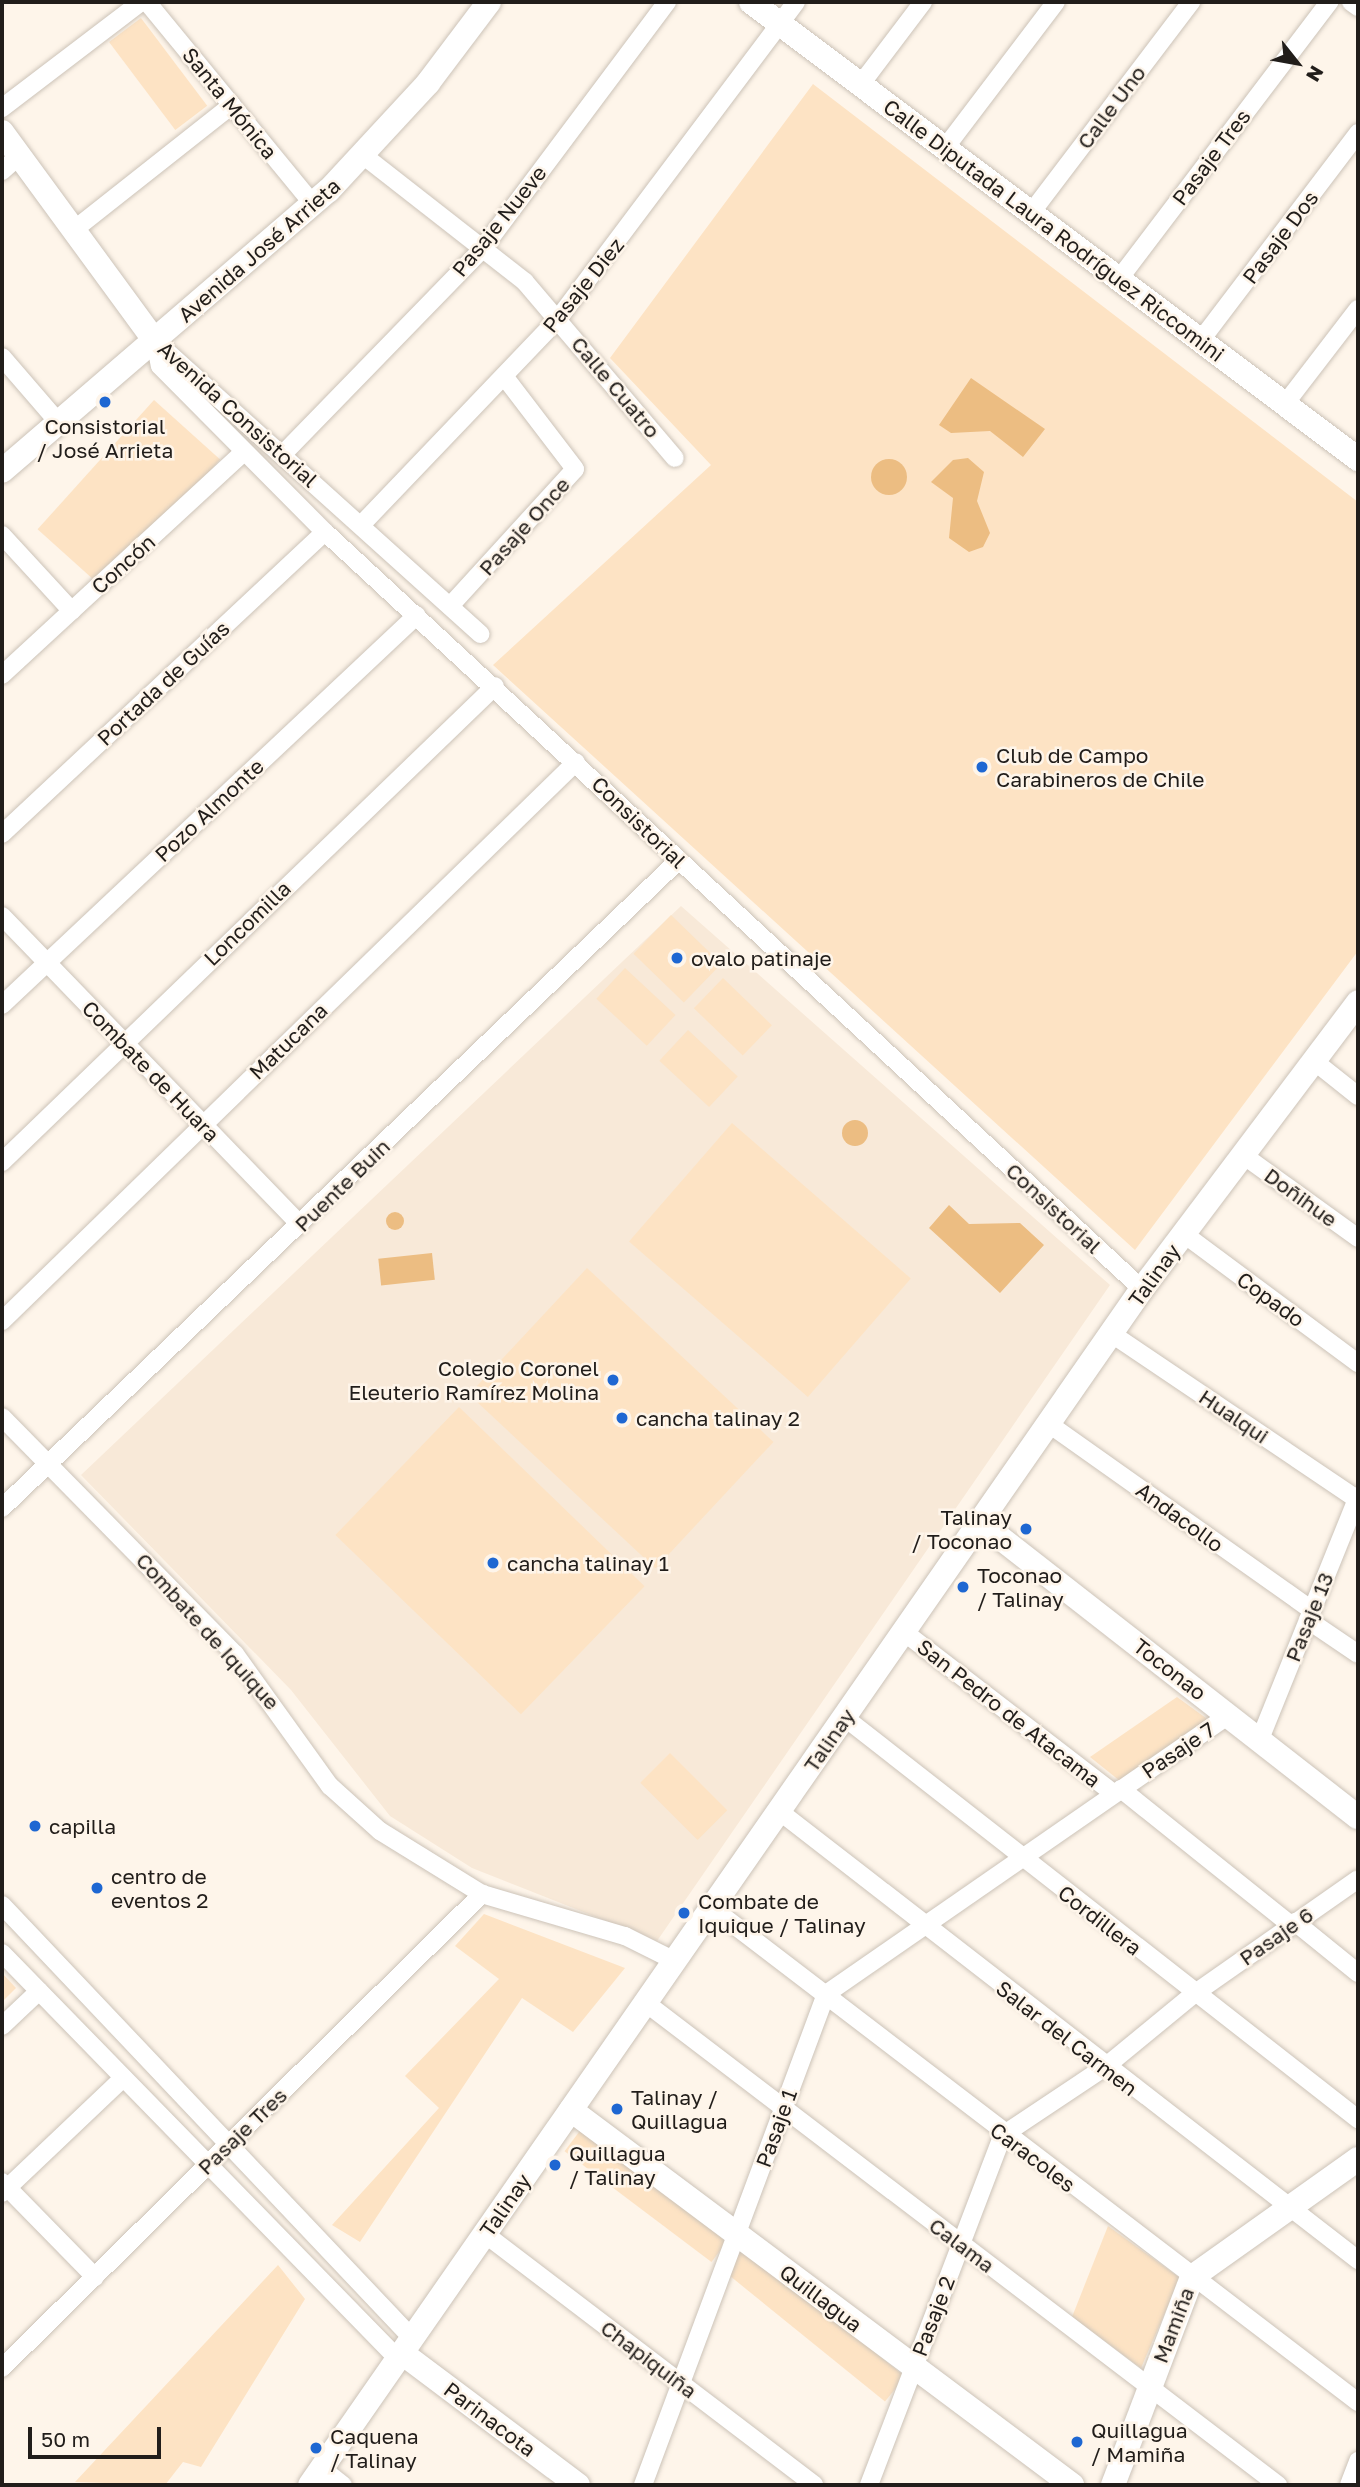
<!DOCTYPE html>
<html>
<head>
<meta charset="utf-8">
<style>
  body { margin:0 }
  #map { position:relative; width:1360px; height:2487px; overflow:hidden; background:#fef5ea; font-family:"Golos Text",sans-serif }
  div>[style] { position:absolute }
  .built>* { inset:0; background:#f8e9d8 }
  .green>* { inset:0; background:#fde3c4; transform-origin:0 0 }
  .water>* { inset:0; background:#ecbd82; transform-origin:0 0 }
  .round { border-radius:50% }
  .roads { filter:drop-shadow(0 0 2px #ccc3b8) drop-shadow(0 0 2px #ccc3b8) }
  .street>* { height:18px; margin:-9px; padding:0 9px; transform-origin:9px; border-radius:9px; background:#fff }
  .secondary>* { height:24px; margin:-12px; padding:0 12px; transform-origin:12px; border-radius:12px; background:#fff }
  .dots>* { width:19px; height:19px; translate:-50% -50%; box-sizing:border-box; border:4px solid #fef5ea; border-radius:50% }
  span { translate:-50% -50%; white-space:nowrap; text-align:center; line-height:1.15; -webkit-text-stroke:5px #fef5ea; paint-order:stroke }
  .street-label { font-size:21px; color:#211d1a }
  .poi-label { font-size:21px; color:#211d1a }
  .left { translate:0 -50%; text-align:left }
  .right { translate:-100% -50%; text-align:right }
  .frame { position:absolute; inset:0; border:4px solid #211d1a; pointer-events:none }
  .north { position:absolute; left:1262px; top:28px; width:70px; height:70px; -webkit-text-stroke:5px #fef5ea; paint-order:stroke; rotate:121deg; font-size:19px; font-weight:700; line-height:28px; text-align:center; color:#211d1a }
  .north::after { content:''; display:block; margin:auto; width:24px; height:32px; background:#211d1a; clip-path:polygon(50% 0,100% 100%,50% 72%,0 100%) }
  .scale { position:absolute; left:28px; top:2427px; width:133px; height:32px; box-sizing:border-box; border:4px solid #211d1a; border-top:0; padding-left:9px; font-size:21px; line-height:24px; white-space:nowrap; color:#211d1a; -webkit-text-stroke:5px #fef5ea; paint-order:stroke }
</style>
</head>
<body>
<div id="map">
  <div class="built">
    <i style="clip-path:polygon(681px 906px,1110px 1285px,657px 1941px,472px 1868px,390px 1816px,291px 1690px,81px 1475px)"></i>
  </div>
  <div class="green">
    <i style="left:141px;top:18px;width:110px;height:40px;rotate:53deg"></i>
    <i style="clip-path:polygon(813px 84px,1358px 502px,1358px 951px,1135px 1250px,493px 665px,711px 465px,610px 358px)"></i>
    <i style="left:154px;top:400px;width:89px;height:174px;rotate:42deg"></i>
    <i style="left:671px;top:915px;width:70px;height:54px;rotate:44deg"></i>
    <i style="left:625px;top:968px;width:69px;height:42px;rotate:43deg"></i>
    <i style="left:723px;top:978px;width:68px;height:42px;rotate:44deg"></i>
    <i style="left:688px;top:1030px;width:68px;height:42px;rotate:43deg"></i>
    <i style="left:732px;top:1123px;width:237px;height:157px;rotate:41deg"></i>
    <i style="left:587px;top:1268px;width:255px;height:173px;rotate:43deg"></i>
    <i style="left:459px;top:1407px;width:258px;height:178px;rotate:44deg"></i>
    <i style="clip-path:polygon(1177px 1697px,1210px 1721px,1120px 1781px,1090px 1757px)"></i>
    <i style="left:670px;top:1753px;width:81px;height:42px;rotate:45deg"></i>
    <i style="clip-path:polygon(484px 1914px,625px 1968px,573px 2032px,522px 1998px,360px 2242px,332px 2225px,439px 2108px,405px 2076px,499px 1979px,455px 1946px)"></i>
    <i style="clip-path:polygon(2px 1973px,16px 1988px,2px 2002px)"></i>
    <i style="left:582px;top:2128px;width:184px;height:29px;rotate:37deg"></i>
    <i style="clip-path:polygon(1108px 2226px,1180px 2278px,1141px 2368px,1072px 2317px)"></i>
    <i style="left:745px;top:2247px;width:206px;height:32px;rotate:39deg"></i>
    <i style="clip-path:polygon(278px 2265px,305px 2299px,201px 2467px,183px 2462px,165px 2485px,75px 2482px)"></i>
  </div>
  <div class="water">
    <i style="clip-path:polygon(971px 378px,1045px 429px,1023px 457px,990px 431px,951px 433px,939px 425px)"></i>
    <i style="clip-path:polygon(968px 458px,984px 472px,977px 501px,990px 533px,983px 547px,969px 552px,949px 538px,953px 498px,931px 482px,953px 460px)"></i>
    <i class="round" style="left:871px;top:459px;width:36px;height:36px"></i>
    <i class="round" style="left:842px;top:1120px;width:26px;height:26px"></i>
    <i style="clip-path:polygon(949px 1205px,969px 1224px,1020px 1223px,1044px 1245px,1000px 1293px,929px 1228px)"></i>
    <i class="round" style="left:386px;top:1212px;width:18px;height:18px"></i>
    <i style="left:432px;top:1253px;width:27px;height:54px;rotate:84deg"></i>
  </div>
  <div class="roads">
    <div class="street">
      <i style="left:147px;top:2px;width:261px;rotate:50.6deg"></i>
      <i style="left:1351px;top:2px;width:9px;rotate:36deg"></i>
      <i style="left:861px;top:84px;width:103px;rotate:-52.9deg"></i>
      <i style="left:2px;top:108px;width:175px;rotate:-37.3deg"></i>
      <i style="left:945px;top:148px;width:183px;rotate:-52.8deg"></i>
      <i style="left:364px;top:156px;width:204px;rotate:38deg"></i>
      <i style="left:525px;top:282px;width:231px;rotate:49.6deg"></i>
      <i style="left:2px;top:171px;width:24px;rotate:-42deg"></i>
      <i style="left:1031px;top:213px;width:265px;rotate:-52.8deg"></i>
      <i style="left:75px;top:229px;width:200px;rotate:-38.3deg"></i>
      <i style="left:1119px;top:279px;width:348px;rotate:-52.8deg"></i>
      <i style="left:1201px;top:340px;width:260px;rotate:-52.8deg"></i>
      <i style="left:155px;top:341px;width:25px;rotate:79deg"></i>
      <i style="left:160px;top:366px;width:234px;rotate:45.2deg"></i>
      <i style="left:325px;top:532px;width:1114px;rotate:42.82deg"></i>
      <i style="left:155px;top:341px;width:438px;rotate:42deg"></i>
      <i style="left:2px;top:357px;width:87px;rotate:49.2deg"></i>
      <i style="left:1285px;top:404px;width:120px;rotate:-52.5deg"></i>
      <i style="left:283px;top:454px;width:287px;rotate:-45.8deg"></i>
      <i style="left:483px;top:248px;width:307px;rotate:-53.2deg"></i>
      <i style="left:362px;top:524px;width:284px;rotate:-46.3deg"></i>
      <i style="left:558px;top:319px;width:396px;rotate:-53.1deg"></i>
      <i style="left:2px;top:535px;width:103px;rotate:47.4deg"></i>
      <i style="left:450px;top:606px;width:185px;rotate:-47.6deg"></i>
      <i style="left:575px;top:469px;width:117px;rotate:-127.4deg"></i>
      <i style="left:2px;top:675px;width:328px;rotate:-42.7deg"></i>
      <i style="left:2px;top:834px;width:442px;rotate:-43.1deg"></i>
      <i style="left:2px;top:916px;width:429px;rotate:46deg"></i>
      <i style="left:2px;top:1005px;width:569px;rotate:-43.22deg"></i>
      <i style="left:1314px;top:1061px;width:56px;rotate:38.5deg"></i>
      <i style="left:1243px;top:1155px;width:142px;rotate:35.8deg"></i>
      <i style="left:2px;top:1162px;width:685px;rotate:-43.99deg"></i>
      <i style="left:1184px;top:1234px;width:217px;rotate:36.6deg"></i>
      <i style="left:2px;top:1321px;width:801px;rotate:-44.24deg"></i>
      <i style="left:1112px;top:1334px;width:295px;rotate:34deg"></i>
      <i style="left:2px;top:1417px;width:332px;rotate:45.5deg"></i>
      <i style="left:235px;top:1654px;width:163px;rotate:54.3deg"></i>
      <i style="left:330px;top:1786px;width:67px;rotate:42deg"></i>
      <i style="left:380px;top:1831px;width:120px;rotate:31.7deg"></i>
      <i style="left:482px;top:1894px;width:149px;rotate:16.4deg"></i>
      <i style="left:625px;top:1936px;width:56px;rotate:26.6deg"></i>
      <i style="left:1049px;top:1424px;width:322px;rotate:35.3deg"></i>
      <i style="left:2px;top:1508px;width:937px;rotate:-43.75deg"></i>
      <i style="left:1308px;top:1620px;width:60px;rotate:34.2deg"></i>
      <i style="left:904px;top:1632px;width:265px;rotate:37.6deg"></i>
      <i style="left:844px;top:1717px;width:653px;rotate:38.03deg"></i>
      <i style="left:1260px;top:1739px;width:262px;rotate:-68deg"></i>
      <i style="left:1121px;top:1789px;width:218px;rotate:38.7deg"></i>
      <i style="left:779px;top:1811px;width:733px;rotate:37.79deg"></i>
      <i style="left:2px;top:1905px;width:596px;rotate:46.56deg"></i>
      <i style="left:712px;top:1908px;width:813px;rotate:37.41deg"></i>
      <i style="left:1295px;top:1922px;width:81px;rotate:39deg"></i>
      <i style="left:2px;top:1953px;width:567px;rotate:45.71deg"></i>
      <i style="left:646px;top:2003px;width:795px;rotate:37.33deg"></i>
      <i style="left:2px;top:2026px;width:51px;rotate:-43.4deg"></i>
      <i style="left:2px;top:2182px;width:133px;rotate:45.6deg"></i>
      <i style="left:2px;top:2193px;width:167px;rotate:-43.5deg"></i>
      <i style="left:485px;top:2234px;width:414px;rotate:37.3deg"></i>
      <i style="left:2px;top:2368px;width:675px;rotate:-44.64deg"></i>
      <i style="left:321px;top:2468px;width:28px;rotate:38deg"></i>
      <i style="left:643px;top:2485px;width:524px;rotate:-69.56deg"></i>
      <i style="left:826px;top:1994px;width:490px;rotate:-34.7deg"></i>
      <i style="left:869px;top:2485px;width:375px;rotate:-69.1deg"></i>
      <i style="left:1003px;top:2135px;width:123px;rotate:-33.7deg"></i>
      <i style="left:1105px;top:2067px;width:115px;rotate:-39.4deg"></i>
      <i style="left:1194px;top:1994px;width:200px;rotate:-35deg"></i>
      <i style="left:1349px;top:2485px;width:26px;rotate:-69deg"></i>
    </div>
    <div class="secondary">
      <i style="left:751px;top:2px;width:760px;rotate:36.98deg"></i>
      <i style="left:2px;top:132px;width:259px;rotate:53.8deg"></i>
      <i style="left:2px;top:471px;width:431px;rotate:-40.7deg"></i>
      <i style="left:329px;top:190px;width:146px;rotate:-47.2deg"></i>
      <i style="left:428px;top:83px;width:101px;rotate:-53deg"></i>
      <i style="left:980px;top:1522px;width:479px;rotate:38deg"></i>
      <i style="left:571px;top:2110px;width:626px;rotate:36.81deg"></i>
      <i style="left:402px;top:2353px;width:220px;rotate:36.9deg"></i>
      <i style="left:310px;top:2485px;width:1457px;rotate:-55.18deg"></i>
      <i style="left:1142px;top:1289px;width:359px;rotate:-53deg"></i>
      <i style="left:1113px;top:2485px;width:222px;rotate:-69.2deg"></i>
      <i style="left:1192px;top:2277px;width:204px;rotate:-35.4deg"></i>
    </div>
  </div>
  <div class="dots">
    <i style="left:105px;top:402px;background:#1e67d2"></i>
    <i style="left:982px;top:767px;background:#1e67d2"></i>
    <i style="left:677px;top:958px;background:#1e67d2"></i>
    <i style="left:613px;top:1380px;background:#1e67d2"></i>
    <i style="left:622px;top:1418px;background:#1e67d2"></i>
    <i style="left:1026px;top:1529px;background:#1e67d2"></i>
    <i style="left:493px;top:1563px;background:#1e67d2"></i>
    <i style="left:963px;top:1587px;background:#1e67d2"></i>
    <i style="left:35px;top:1826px;background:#1e67d2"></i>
    <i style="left:97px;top:1888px;background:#1e67d2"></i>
    <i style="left:684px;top:1913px;background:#1e67d2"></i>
    <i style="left:617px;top:2109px;background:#1e67d2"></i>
    <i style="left:555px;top:2165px;background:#1e67d2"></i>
    <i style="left:1077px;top:2442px;background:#1e67d2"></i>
    <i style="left:316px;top:2448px;background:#1e67d2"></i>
  </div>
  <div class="street-label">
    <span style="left:230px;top:103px;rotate:51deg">Santa Mónica</span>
    <span style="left:1111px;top:107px;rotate:-53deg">Calle Uno</span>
    <span style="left:1211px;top:157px;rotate:-53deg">Pasaje Tres</span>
    <span style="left:499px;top:221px;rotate:-51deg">Pasaje Nueve</span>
    <span style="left:1054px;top:230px;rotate:37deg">Calle Diputada Laura Rodríguez Riccomini</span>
    <span style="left:1280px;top:237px;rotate:-53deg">Pasaje Dos</span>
    <span style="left:259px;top:250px;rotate:-41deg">Avenida José Arrieta</span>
    <span style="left:583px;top:285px;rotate:-51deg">Pasaje Diez</span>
    <span style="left:616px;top:387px;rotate:50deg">Calle Cuatro</span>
    <span style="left:238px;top:414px;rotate:42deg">Avenida Consistorial</span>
    <span style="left:524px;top:526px;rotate:-48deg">Pasaje Once</span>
    <span style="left:123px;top:564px;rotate:-42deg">Concón</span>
    <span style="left:163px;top:683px;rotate:-43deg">Portada de Guías</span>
    <span style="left:209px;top:810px;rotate:-43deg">Pozo Almonte</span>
    <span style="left:639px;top:822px;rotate:44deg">Consistorial</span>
    <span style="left:247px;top:923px;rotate:-44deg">Loncomilla</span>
    <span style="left:288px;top:1041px;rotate:-44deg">Matucana</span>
    <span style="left:151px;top:1071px;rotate:46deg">Combate de Huara</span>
    <span style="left:342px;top:1185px;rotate:-44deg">Puente Buin</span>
    <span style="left:1301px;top:1197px;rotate:36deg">Doñihue</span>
    <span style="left:1054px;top:1208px;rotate:43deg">Consistorial</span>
    <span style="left:1154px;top:1275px;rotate:-54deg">Talinay</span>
    <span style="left:1271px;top:1299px;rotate:36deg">Copado</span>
    <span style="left:1234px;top:1416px;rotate:34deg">Hualqui</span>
    <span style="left:1180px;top:1517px;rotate:36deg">Andacollo</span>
    <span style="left:1309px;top:1617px;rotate:-68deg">Pasaje 13</span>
    <span style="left:208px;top:1631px;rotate:48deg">Combate de Iquique</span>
    <span style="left:1170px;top:1669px;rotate:38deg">Toconao</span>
    <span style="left:1009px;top:1713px;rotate:38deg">San Pedro de Atacama</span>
    <span style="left:829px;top:1740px;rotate:-55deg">Talinay</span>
    <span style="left:1178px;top:1750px;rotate:-34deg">Pasaje 7</span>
    <span style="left:1100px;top:1920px;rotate:38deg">Cordillera</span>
    <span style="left:1276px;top:1936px;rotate:-35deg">Pasaje 6</span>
    <span style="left:1067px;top:2038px;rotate:38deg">Salar del Carmen</span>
    <span style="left:776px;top:2128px;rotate:-70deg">Pasaje 1</span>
    <span style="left:242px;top:2131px;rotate:-44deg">Pasaje Tres</span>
    <span style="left:1033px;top:2157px;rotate:37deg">Caracoles</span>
    <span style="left:505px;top:2205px;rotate:-55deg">Talinay</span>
    <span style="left:962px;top:2245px;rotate:37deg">Calama</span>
    <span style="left:821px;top:2298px;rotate:37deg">Quillagua</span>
    <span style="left:933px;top:2316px;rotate:-69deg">Pasaje 2</span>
    <span style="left:1173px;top:2325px;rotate:-69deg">Mamiña</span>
    <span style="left:649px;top:2359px;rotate:37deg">Chapiquiña</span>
    <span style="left:490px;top:2419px;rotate:37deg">Parinacota</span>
  </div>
  <div class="poi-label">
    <span style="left:105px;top:438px">Consistorial<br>/ José Arrieta</span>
    <span class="left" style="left:996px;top:767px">Club de Campo<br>Carabineros de Chile</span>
    <span class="left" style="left:691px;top:958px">ovalo patinaje</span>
    <span class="right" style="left:599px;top:1380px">Colegio Coronel<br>Eleuterio Ramírez Molina</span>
    <span class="left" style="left:636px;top:1418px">cancha talinay 2</span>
    <span class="right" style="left:1012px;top:1529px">Talinay<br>/ Toconao</span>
    <span class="left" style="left:507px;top:1563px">cancha talinay 1</span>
    <span class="left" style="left:977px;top:1587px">Toconao<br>/ Talinay</span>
    <span class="left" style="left:49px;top:1826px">capilla</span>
    <span class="left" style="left:111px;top:1888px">centro de<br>eventos 2</span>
    <span class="left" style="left:698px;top:1913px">Combate de<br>Iquique / Talinay</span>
    <span class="left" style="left:631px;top:2109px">Talinay /<br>Quillagua</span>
    <span class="left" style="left:569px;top:2165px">Quillagua<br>/ Talinay</span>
    <span class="left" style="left:1091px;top:2442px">Quillagua<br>/ Mamiña</span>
    <span class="left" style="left:330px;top:2448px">Caquena<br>/ Talinay</span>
  </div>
  <div class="frame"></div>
  <div class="north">N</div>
  <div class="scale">50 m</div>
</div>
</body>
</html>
